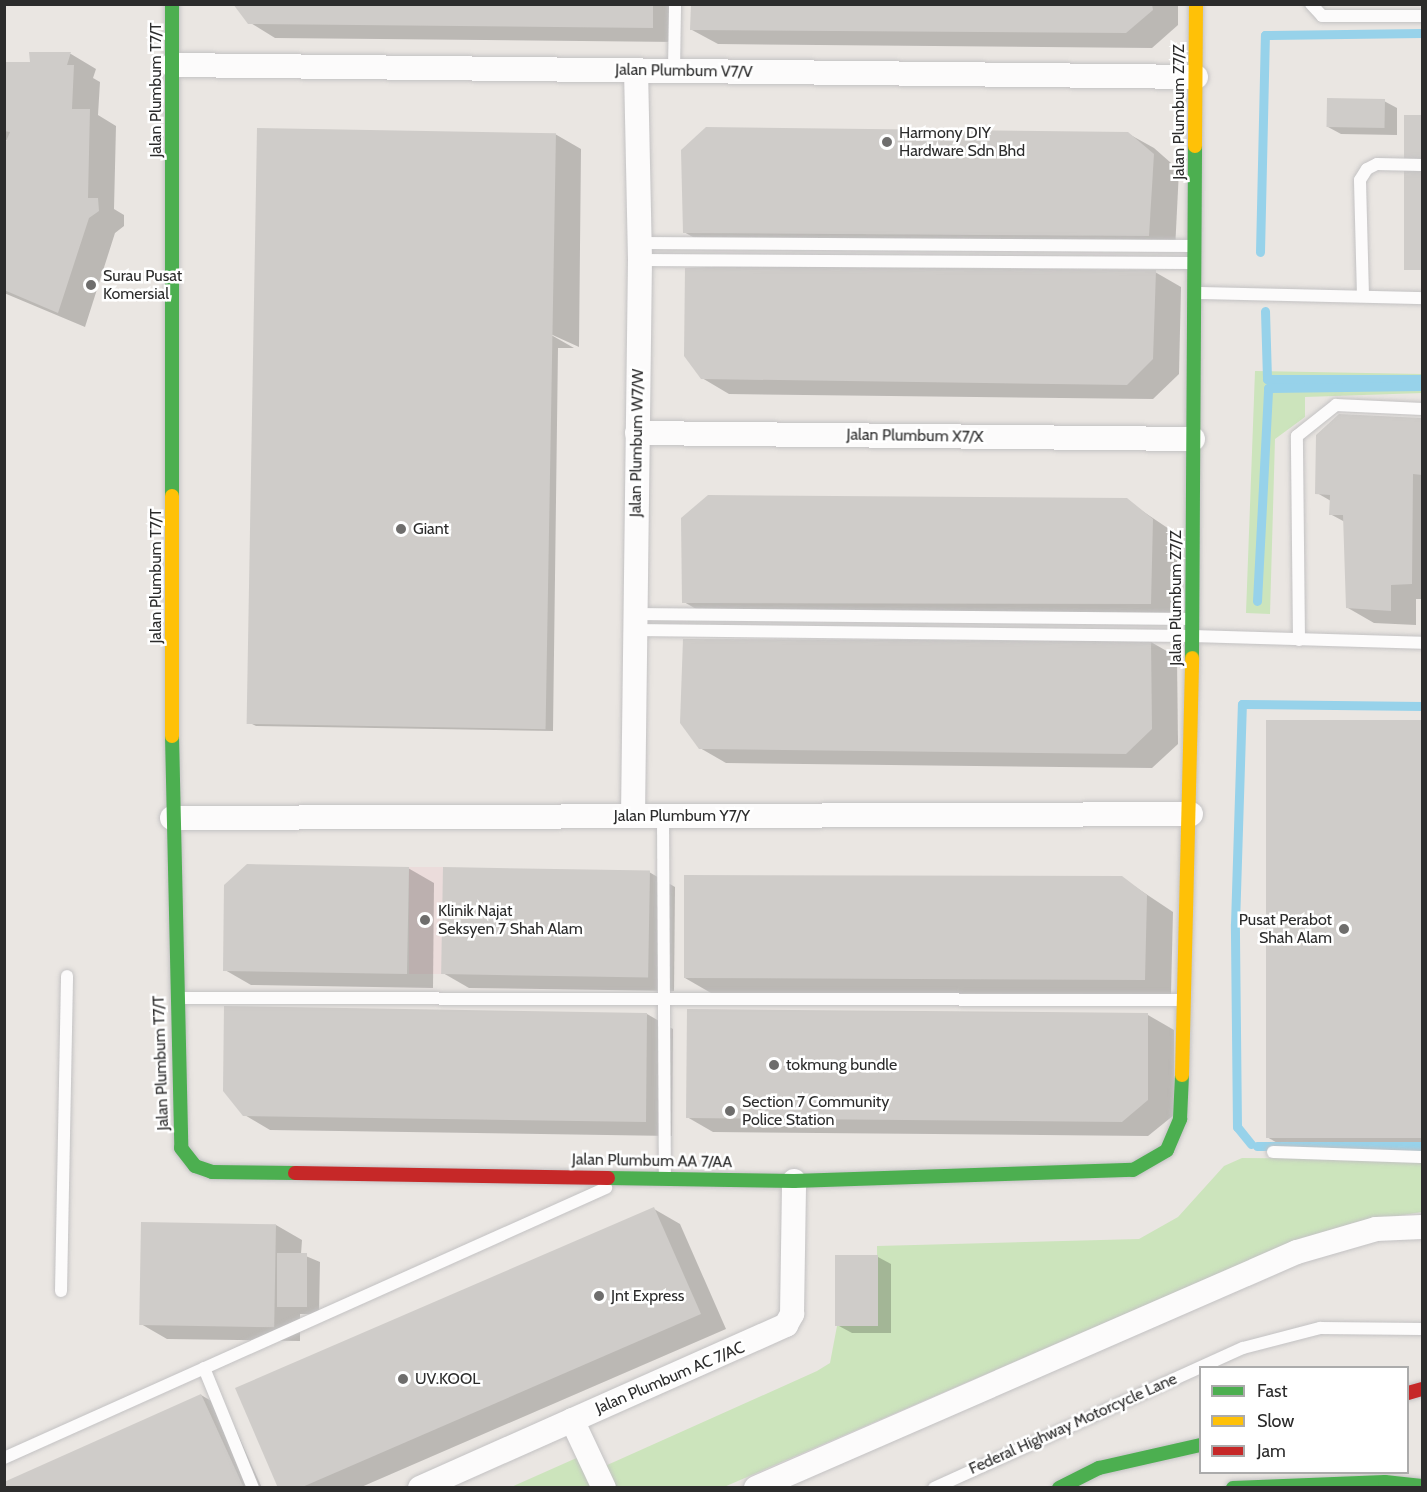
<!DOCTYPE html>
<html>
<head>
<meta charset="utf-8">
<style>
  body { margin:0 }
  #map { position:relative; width:1427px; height:1492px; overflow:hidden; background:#eae6e2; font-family:Cabin,sans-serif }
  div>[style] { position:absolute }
  .medical>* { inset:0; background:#ebdcdb; transform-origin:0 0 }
  .green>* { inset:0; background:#cce4bc }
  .shadow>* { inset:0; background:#0003; transform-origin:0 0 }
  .stream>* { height:9px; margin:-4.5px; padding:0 4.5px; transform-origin:4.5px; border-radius:4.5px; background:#97d2ea }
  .building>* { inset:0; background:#cfccc9; transform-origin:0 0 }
  .roads { filter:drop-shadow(0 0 2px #c3c2c3) drop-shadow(0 0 2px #c3c2c3) }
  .lane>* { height:12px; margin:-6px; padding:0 6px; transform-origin:6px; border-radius:6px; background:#fcfbfb }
  .street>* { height:24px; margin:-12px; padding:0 12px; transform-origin:12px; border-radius:12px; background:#fcfbfb }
  .fast>* { height:14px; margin:-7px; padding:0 7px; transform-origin:7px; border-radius:7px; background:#4caf50 }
  .slow>* { height:14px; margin:-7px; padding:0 7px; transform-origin:7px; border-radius:7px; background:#ffc107 }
  .jam>* { height:14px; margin:-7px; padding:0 7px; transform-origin:7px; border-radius:7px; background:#c62828 }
  .dots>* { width:16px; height:16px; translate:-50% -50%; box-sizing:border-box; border:3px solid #fff; border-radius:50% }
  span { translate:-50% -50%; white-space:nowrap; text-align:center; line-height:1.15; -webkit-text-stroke:5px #fff; paint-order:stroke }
  .street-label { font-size:16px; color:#2c2c2c }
  .poi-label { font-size:16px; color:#2c2c2c }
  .left { translate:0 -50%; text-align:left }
  .right { translate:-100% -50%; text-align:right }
  .frame { position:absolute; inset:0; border:6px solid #2c2c2c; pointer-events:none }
  .legend { position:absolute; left:1199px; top:1366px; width:210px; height:108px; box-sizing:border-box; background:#fff; border:2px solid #ababab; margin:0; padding:8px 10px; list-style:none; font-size:18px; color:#2c2c2c }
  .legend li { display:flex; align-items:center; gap:12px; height:30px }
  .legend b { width:30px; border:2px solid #ababab }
</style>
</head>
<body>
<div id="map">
  <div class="medical">
    <i style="left:409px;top:867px;width:34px;height:107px"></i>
  </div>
  <div class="green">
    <i style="clip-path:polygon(1255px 371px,1422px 374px,1422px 393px,1305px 397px,1305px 417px,1275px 439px,1270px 614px,1246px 613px)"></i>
    <i style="clip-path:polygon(1242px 1158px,1422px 1159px,1422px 1212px,1353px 1223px,1285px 1245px,724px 1487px,611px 1487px,605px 1466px,817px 1371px,830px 1363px,837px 1326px,878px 1326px,877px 1246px,1139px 1239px,1178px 1217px,1224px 1166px)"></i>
    <i style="clip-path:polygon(581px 1456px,592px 1488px,509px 1488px)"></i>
  </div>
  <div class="shadow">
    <i style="clip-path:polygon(235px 4px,679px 4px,678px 42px,275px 38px,249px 22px)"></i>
    <i style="clip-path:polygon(692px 4px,1178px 4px,1178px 25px,1152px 48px,718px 44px,692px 30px)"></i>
    <i style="clip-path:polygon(30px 54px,71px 54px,96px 69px,93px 78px,100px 82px,98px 115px,116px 126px,114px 209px,124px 215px,124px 226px,115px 233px,85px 327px,4px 293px,4px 150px,8px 141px,4px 139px,4px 64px,31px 63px)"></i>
    <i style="clip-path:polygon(1384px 101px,1397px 108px,1397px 135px,1341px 134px,1328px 127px)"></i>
    <i style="left:1406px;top:116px;width:16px;height:154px"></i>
    <i style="clip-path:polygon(1127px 133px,1154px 148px,1179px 170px,1175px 250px,710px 247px,684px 232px)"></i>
    <i style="clip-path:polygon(555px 134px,581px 149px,579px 347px,546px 332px,574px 348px,558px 348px,553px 731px,256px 726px,250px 723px)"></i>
    <i style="clip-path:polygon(1155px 272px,1181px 287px,1179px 374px,1153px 399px,729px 394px,702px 378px)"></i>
    <i style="clip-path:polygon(1339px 415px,1422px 419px,1422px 599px,1416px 599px,1416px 625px,1374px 623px,1348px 608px,1345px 522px,1330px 514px,1331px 501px,1317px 493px)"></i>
    <i style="clip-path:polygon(1126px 500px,1178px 535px,1177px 618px,710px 617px,684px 602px)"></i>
    <i style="clip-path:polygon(1151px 642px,1177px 657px,1178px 744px,1152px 768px,726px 763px,700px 748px)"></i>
    <i style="clip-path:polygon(1268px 722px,1422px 722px,1422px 1152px,1293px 1152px,1267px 1137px)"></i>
    <i style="clip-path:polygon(408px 868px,434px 883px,433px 988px,251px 985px,225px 970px)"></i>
    <i style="clip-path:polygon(649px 872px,675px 887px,674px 991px,469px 988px,443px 973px)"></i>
    <i style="clip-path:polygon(1122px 878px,1173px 912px,1171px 994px,711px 993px,685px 978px)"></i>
    <i style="clip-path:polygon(226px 1008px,647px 1014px,673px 1029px,672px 1136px,270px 1130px,243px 1114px)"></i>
    <i style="clip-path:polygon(1148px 1015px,1174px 1030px,1174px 1115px,1148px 1136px,713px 1132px,687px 1117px)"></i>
    <i style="clip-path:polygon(654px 1209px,680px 1224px,726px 1329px,359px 1488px,279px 1488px)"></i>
    <i style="clip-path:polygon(276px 1225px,302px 1240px,301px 1254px,320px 1262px,319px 1314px,300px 1314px,300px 1341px,167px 1339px,141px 1324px)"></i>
    <i style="clip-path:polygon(878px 1257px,891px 1264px,891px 1333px,852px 1333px,839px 1326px)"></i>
    <i style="clip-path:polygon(201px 1395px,227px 1410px,262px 1488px,4px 1488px)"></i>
  </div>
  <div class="stream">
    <i style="left:1260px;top:252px;width:217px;rotate:-88.7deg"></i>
    <i style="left:1265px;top:35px;width:157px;rotate:-0.7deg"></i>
    <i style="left:1265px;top:311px;width:68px;rotate:88.3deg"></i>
    <i style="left:1267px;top:379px;width:155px"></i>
    <i style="left:1257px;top:601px;width:213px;rotate:-87deg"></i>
    <i style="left:1268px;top:388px;width:154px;rotate:-0.7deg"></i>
    <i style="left:1251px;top:1144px;width:22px;rotate:-129deg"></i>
    <i style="left:1237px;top:1127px;width:203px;rotate:-90.6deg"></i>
    <i style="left:1235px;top:924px;width:220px;rotate:-88.2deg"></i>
    <i style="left:1242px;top:704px;width:180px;rotate:0.6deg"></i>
    <i style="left:1257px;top:1146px;width:165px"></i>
  </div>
  <div class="building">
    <i style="clip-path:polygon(233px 4px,653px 4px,653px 28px,248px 24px)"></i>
    <i style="clip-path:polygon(691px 4px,1152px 4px,1153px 10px,1126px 33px,690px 30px)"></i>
    <i style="clip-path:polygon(29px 52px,71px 52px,67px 65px,74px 65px,72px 109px,90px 109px,88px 198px,98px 198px,99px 211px,89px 218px,58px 313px,4px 290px,4px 146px,10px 132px,4px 131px,4px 62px,30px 62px)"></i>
    <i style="left:1327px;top:98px;width:58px;height:29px;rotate:1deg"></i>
    <i style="left:1404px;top:115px;width:18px;height:155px"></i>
    <i style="clip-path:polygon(706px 127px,1128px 132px,1154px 154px,1149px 236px,683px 233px,681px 150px)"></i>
    <i style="left:257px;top:128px;width:299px;height:596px;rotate:1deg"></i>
    <i style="clip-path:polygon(730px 266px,1156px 270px,1153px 359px,1127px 385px,701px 379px,684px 356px,685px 268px)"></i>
    <i style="clip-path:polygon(1339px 414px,1422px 418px,1422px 475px,1413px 474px,1412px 584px,1391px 585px,1391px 611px,1346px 608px,1343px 515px,1329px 515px,1330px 495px,1315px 494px,1316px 435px)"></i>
    <i style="clip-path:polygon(708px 495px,1127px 498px,1153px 519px,1151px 604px,682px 603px,681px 518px)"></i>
    <i style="clip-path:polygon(683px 639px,1151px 641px,1152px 729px,1126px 754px,699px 749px,680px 723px)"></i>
    <i style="left:1266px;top:720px;width:156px;height:418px"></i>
    <i style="clip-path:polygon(247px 864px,409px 867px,407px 974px,223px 971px,224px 885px)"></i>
    <i style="left:443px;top:867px;width:207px;height:107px;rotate:1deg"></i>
    <i style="clip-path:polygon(684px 875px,1122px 876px,1147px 895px,1145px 980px,684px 978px)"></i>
    <i style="clip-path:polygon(224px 1006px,647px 1013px,646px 1122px,243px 1116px,223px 1091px)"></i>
    <i style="clip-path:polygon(687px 1009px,1148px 1013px,1148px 1100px,1122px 1122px,686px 1118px)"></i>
    <i style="clip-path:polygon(654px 1207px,701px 1314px,300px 1488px,278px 1488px,235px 1388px)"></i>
    <i style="left:141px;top:1222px;width:135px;height:103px;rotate:1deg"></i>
    <i style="left:277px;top:1253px;width:30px;height:54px"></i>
    <i style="left:835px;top:1255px;width:43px;height:71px"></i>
    <i style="clip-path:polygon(201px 1394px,244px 1488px,4px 1488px,4px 1482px)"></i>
  </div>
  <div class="roads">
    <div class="lane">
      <i style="left:1311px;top:4px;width:16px;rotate:47deg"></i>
      <i style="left:1322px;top:16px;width:100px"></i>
      <i style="left:674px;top:71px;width:67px;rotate:-89.1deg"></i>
      <i style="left:639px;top:243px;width:554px;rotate:0.31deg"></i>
      <i style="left:640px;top:260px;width:553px;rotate:0.31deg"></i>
      <i style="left:1196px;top:293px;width:226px;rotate:1.3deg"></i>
      <i style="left:1363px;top:296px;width:116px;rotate:-91.5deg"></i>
      <i style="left:1360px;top:180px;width:13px;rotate:-58deg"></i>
      <i style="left:1367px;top:169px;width:11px;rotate:-27deg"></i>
      <i style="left:1377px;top:164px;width:45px;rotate:1.3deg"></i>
      <i style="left:634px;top:614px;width:557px;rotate:0.51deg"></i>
      <i style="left:634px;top:630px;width:558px;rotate:0.62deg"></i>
      <i style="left:1192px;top:636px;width:230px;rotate:1.7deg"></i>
      <i style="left:1299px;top:640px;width:204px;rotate:-90.6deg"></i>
      <i style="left:1297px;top:436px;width:50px;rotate:-38.5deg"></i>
      <i style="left:1336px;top:405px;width:86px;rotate:2.7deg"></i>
      <i style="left:663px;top:816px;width:360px;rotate:89.7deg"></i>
      <i style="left:177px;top:998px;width:1005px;rotate:0.11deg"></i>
      <i style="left:1273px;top:1152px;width:149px;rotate:1.9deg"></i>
      <i style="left:61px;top:1291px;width:315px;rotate:-88.9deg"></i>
      <i style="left:204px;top:1368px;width:130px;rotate:67.8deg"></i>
      <i style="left:4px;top:1458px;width:660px;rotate:-24.16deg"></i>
      <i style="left:934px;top:1488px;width:339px;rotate:-24.4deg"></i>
      <i style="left:1243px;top:1348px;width:80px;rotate:-14.6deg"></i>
      <i style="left:1320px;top:1328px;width:102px;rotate:0.6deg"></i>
    </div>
    <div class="street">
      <i style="left:172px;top:65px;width:1024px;rotate:0.67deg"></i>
      <i style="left:637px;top:433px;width:556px;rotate:0.62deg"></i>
      <i style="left:633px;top:816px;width:556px;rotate:-89.28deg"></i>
      <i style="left:640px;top:260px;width:189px;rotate:-91.2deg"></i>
      <i style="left:172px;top:818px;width:1019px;rotate:-0.22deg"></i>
      <i style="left:572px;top:1420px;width:75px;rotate:64.8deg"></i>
      <i style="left:420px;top:1488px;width:401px;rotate:-24deg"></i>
      <i style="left:786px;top:1325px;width:13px;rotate:-61deg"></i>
      <i style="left:792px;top:1314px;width:133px;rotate:-89.1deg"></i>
      <i style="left:756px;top:1488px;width:590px;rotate:-23.57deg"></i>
      <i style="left:1297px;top:1252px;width:82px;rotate:-16.2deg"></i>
      <i style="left:1376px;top:1229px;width:46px;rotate:-2.5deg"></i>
    </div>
    <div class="fast">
      <i style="left:172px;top:4px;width:492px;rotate:90deg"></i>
      <i style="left:1192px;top:658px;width:512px;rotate:-89.66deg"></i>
      <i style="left:172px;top:736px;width:412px;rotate:88.7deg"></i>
      <i style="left:181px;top:1148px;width:23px;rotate:52deg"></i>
      <i style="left:195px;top:1166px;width:18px;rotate:19deg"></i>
      <i style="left:212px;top:1172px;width:83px;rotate:0.7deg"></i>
      <i style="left:608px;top:1178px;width:186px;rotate:0.9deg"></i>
      <i style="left:794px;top:1181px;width:339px;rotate:-1.9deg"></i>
      <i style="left:1133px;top:1170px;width:39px;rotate:-30deg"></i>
      <i style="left:1167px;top:1150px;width:34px;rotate:-67deg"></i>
      <i style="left:1180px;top:1119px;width:44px;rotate:-87.4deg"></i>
      <i style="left:1059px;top:1488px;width:45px;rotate:-26.6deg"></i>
      <i style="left:1099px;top:1468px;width:104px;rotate:-12.8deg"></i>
      <i style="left:1233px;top:1488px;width:152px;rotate:-2.3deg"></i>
      <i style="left:1385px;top:1482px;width:37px;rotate:6deg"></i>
    </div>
    <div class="slow">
      <i style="left:1195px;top:146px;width:142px;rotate:-89.6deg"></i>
      <i style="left:172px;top:496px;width:240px;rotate:90deg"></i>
      <i style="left:1182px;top:1075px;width:417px;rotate:-88.6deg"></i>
    </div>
    <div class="jam">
      <i style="left:295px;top:1173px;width:313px;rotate:0.9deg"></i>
      <i style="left:1408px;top:1393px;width:15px;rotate:-16deg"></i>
    </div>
  </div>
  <div class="dots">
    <i style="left:887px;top:142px;background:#6e6d6c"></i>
    <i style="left:91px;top:285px;background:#6e6d6c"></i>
    <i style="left:401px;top:529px;background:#6e6d6c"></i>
    <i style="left:425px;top:920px;background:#6e6d6c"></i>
    <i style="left:1344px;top:929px;background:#6e6d6c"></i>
    <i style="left:774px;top:1065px;background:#6e6d6c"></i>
    <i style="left:730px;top:1111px;background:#6e6d6c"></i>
    <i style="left:599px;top:1296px;background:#6e6d6c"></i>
    <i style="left:403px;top:1379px;background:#6e6d6c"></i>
  </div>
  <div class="street-label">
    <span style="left:684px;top:71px;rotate:1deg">Jalan Plumbum V7/V</span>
    <span style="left:156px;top:90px;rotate:-90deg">Jalan Plumbum T7/T</span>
    <span style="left:1179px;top:112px;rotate:-90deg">Jalan Plumbum Z7/Z</span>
    <span style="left:915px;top:436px;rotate:1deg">Jalan Plumbum X7/X</span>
    <span style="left:637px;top:443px;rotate:-89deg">Jalan Plumbum W7/W</span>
    <span style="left:156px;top:576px;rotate:-90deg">Jalan Plumbum T7/T</span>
    <span style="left:1176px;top:598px;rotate:-90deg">Jalan Plumbum Z7/Z</span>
    <span style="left:682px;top:816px">Jalan Plumbum Y7/Y</span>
    <span style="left:161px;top:1063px;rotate:-92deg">Jalan Plumbum T7/T</span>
    <span style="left:652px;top:1161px;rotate:1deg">Jalan Plumbum AA 7/AA</span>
    <span style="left:670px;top:1378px;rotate:-23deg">Jalan Plumbum AC 7/AC</span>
    <span style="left:1073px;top:1424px;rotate:-24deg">Federal Highway Motorcycle Lane</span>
  </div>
  <div class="poi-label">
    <span class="left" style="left:899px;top:142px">Harmony DIY<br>Hardware Sdn Bhd</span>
    <span class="left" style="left:103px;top:285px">Surau Pusat<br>Komersial</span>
    <span class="left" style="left:413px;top:529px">Giant</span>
    <span class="left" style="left:438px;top:920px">Klinik Najat<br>Seksyen 7 Shah Alam</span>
    <span class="right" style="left:1332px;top:929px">Pusat Perabot<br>Shah Alam</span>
    <span class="left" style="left:786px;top:1065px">tokmung bundle</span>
    <span class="left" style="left:742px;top:1111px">Section 7 Community<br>Police Station</span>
    <span class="left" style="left:611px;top:1296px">Jnt Express</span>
    <span class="left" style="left:415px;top:1379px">UV.KOOL</span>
  </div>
  <div class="frame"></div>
  <ul class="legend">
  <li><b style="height:8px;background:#4caf50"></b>Fast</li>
  <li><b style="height:8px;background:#ffc107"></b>Slow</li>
  <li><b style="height:8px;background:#c62828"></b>Jam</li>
  </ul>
</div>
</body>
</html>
